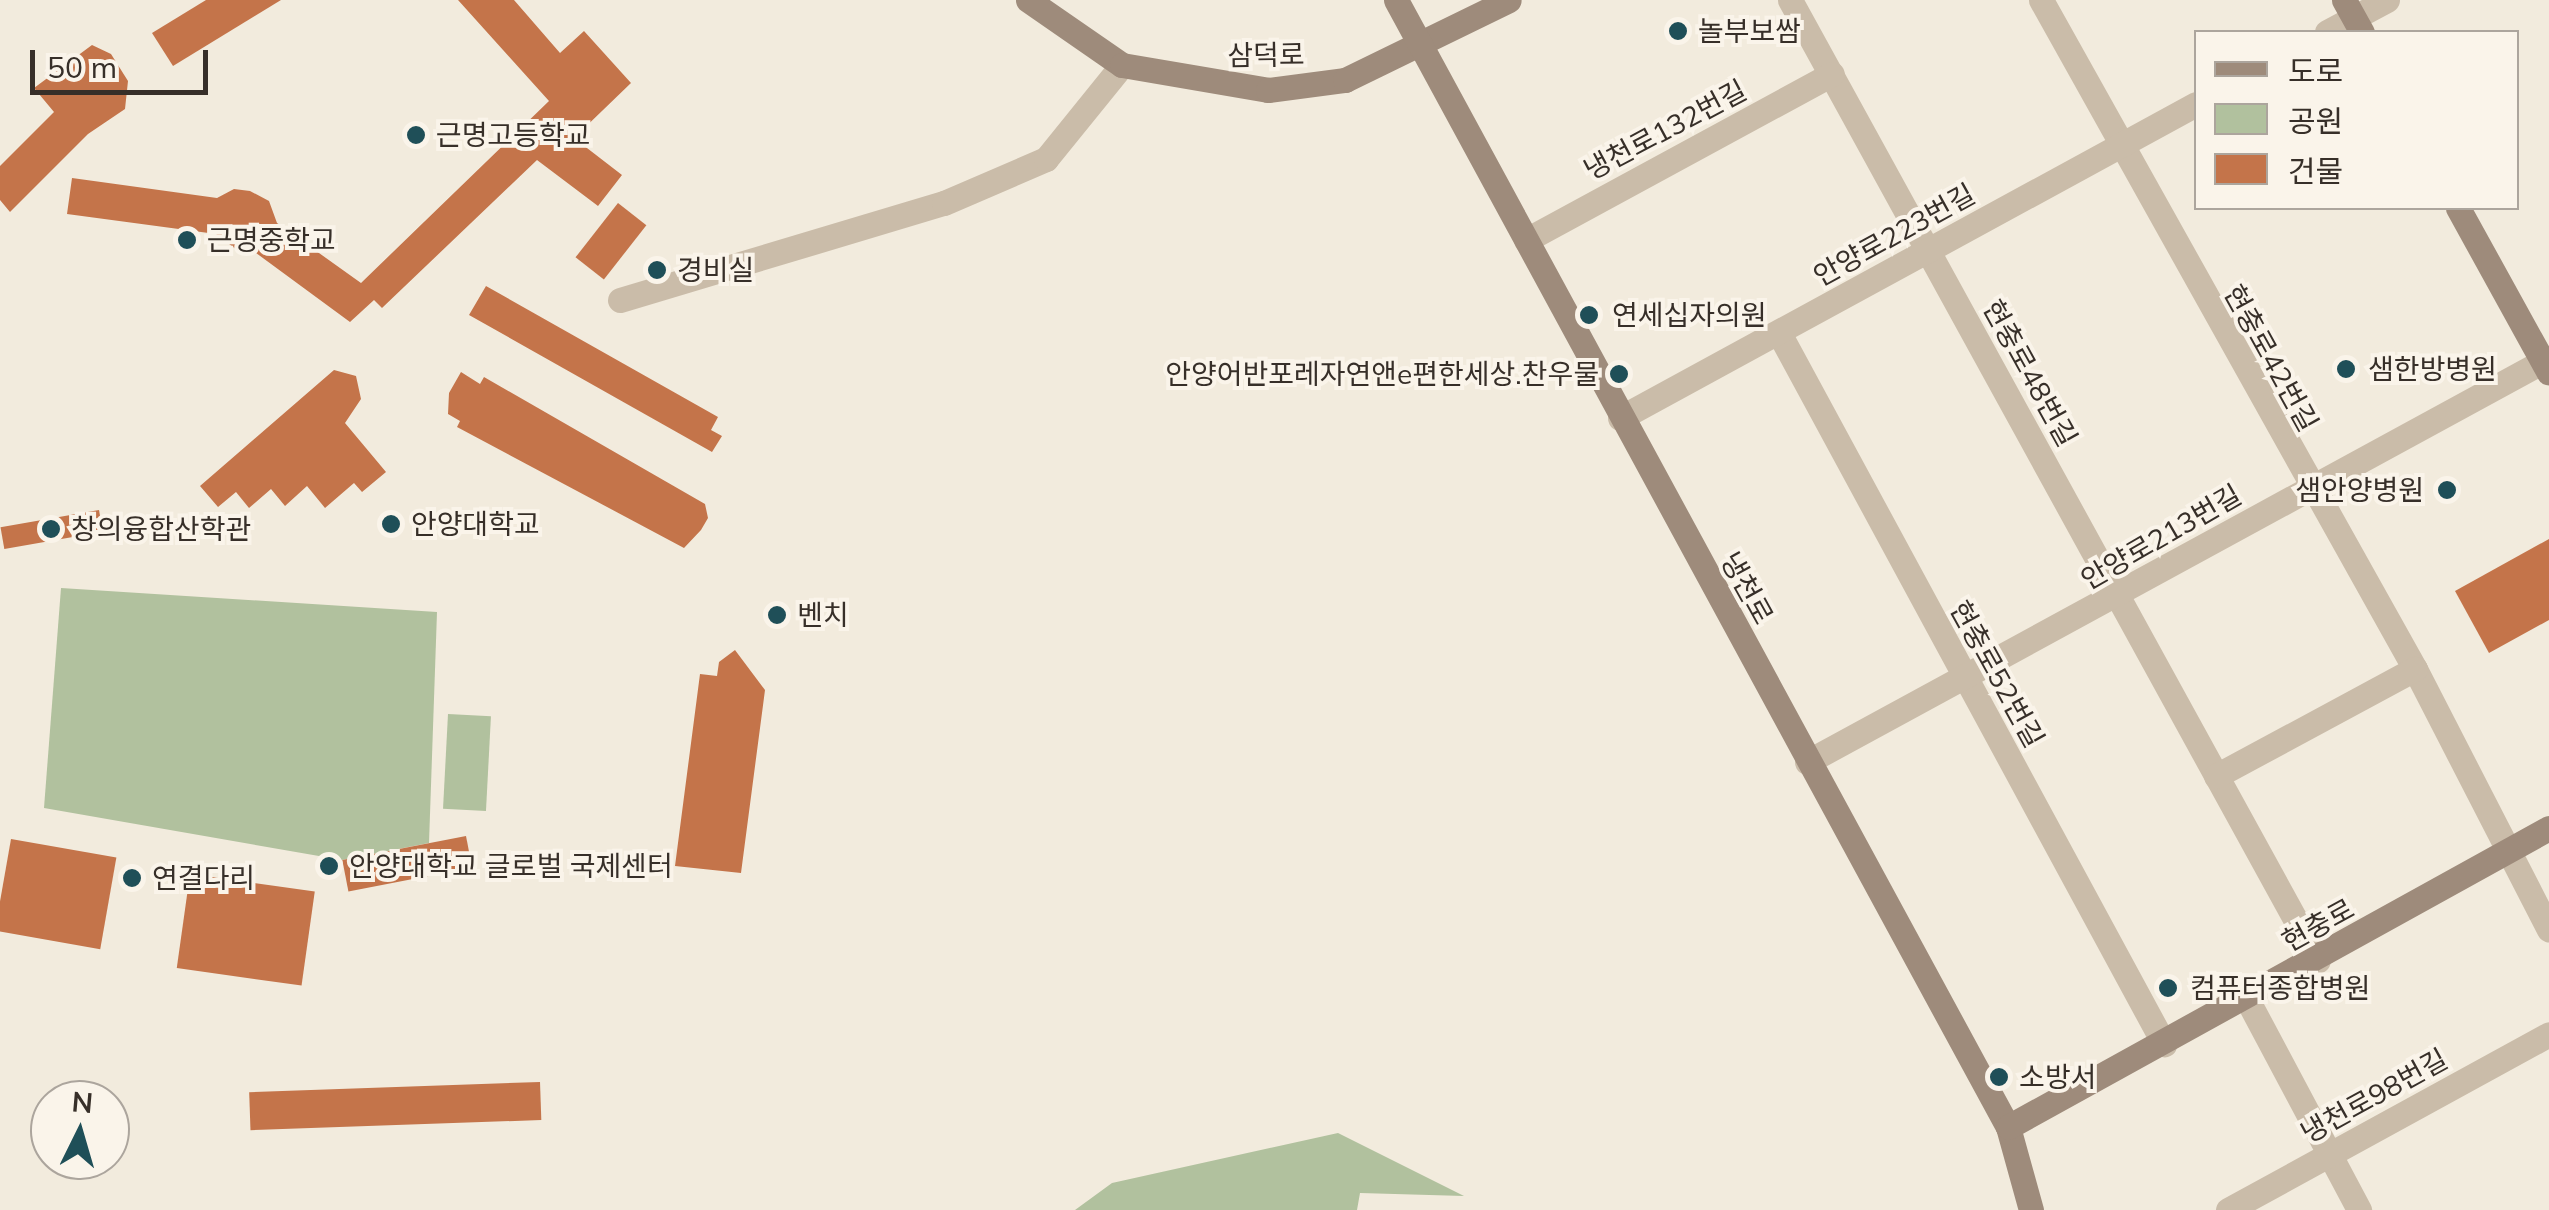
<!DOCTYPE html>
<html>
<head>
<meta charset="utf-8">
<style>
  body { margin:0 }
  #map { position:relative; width:2549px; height:1210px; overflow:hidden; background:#f2ebdd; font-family:Mulish,"Noto Sans KR",sans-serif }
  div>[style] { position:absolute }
  .green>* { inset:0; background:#b1c19e; transform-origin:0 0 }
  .building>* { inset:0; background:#c4744a; transform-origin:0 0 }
  .street>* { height:25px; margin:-12.5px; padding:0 12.5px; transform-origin:12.5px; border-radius:12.5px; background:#cabca9 }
  .secondary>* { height:25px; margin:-12.5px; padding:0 12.5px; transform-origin:12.5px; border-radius:12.5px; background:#9e8b7b }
  .dots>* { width:28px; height:28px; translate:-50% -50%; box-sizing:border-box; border:5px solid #faf4ea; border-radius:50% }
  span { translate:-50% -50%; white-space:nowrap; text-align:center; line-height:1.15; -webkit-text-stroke:8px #faf4ea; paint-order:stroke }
  .poi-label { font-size:28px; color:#372f29 }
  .left { translate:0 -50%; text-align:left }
  .right { translate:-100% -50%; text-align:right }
  .street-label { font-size:28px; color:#372f29 }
  .legend { position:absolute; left:2194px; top:30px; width:325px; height:180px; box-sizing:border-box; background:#faf4ea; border:2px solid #aca59d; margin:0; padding:12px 18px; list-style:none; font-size:30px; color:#372f29 }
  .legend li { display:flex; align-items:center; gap:20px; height:50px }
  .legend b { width:50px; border:2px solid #aca59d }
  .north { position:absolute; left:30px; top:1080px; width:100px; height:100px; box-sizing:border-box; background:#faf4ea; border:2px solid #aca59d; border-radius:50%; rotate:5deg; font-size:28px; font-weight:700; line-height:40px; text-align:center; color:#372f29 }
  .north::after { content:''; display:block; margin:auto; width:35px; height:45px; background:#1f4f58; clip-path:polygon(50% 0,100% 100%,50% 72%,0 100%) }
  .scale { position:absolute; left:30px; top:50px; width:178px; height:45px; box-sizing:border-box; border:5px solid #372f29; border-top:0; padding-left:12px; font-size:30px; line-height:35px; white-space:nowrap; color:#372f29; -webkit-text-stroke:8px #faf4ea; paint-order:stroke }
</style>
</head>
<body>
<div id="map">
  <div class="green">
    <i style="clip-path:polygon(61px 588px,437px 612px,429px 843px,342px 860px,44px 808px)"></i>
    <i style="left:448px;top:714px;width:43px;height:95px;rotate:3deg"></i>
    <i style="clip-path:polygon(1338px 1133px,1464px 1196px,1360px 1193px,1357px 1210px,1075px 1210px,1112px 1183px)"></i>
  </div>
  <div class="building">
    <i style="clip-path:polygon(206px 0,281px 0,173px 66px,152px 33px)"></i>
    <i style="clip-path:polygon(458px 0,514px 0,560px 53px,584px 31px,631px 83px,574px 138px,622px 175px,598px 206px,537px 160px,382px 308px,374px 300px,350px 322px,252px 250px,237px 250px,216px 234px,67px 214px,72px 178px,217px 198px,234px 189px,250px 191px,269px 201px,277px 223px,361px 283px,549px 101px)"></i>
    <i style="clip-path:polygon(92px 45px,111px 54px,128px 81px,125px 109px,88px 134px,10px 212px,0 200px,0 166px,54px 112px,34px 88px)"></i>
    <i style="left:618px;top:203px;width:36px;height:69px;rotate:38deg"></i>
    <i style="clip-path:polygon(486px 286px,718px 417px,711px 430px,722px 436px,712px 452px,469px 315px)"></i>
    <i style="clip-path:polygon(334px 370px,356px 376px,361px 399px,345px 423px,386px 472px,362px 492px,354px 483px,325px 508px,307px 486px,285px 506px,271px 489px,249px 508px,236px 492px,218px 507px,200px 486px)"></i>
    <i style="clip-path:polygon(461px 372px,480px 384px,484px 377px,705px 504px,708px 518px,701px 530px,684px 548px,457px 427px,460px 421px,448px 414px,449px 393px)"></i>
    <i style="left:99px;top:510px;width:22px;height:100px;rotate:80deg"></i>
    <i style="clip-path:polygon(2549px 539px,2549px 620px,2489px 653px,2455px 591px)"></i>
    <i style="clip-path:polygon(735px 650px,765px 690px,741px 873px,675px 866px,700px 674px,717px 676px,719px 662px)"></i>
    <i style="left:466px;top:836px;width:32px;height:126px;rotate:79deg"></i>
    <i style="left:11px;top:839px;width:107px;height:93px;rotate:10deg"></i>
    <i style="left:190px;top:874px;width:126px;height:95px;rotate:8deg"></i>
    <i style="left:540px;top:1082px;width:38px;height:291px;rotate:88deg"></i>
  </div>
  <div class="street">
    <i style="left:1790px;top:0;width:1096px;rotate:61.21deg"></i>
    <i style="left:2041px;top:0;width:766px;rotate:60.79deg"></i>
    <i style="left:2415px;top:669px;width:293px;rotate:62.8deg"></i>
    <i style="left:2327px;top:32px;width:68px;rotate:-28.1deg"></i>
    <i style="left:1526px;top:240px;width:348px;rotate:-28.5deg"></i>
    <i style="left:620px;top:300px;width:338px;rotate:-16.7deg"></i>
    <i style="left:944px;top:203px;width:111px;rotate:-23.3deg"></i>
    <i style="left:1046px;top:159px;width:121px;rotate:-51deg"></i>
    <i style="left:1779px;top:333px;width:809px;rotate:61.56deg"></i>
    <i style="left:1620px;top:418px;width:656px;rotate:-28.6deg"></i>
    <i style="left:1807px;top:762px;width:845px;rotate:-28.57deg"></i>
    <i style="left:2216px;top:776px;width:226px;rotate:-28.3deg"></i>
    <i style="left:2247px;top:999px;width:239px;rotate:62deg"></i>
    <i style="left:2228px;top:1210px;width:366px;rotate:-28.7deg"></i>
  </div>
  <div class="secondary">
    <i style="left:1028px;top:0;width:114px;rotate:34.7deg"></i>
    <i style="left:1122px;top:65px;width:148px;rotate:9.7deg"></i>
    <i style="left:1268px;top:90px;width:78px;rotate:-7.4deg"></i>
    <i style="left:1345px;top:80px;width:182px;rotate:-26deg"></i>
    <i style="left:1396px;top:0;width:1282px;rotate:61.5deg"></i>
    <i style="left:2008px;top:1127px;width:86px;rotate:74.5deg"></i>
    <i style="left:2344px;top:0;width:37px;rotate:61deg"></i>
    <i style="left:2458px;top:208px;width:188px;rotate:61.1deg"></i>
    <i style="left:2008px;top:1127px;width:618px;rotate:-28.93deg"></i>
  </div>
  <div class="dots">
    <i style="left:1678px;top:31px;background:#1f4f58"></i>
    <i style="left:416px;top:135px;background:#1f4f58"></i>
    <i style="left:187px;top:240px;background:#1f4f58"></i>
    <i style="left:657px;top:270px;background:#1f4f58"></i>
    <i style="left:1589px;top:315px;background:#1f4f58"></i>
    <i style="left:2346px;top:369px;background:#1f4f58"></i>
    <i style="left:1619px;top:374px;background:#1f4f58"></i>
    <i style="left:2447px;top:490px;background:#1f4f58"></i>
    <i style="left:391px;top:524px;background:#1f4f58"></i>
    <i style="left:51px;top:529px;background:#1f4f58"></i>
    <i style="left:777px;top:615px;background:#1f4f58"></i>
    <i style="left:329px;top:866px;background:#1f4f58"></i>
    <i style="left:132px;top:878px;background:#1f4f58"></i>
    <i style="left:2168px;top:988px;background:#1f4f58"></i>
    <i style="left:1999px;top:1077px;background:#1f4f58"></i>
  </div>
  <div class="poi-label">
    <span class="left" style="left:1698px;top:31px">놀부보쌈</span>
    <span class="left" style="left:436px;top:135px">근명고등학교</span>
    <span class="left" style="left:207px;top:240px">근명중학교</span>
    <span class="left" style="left:677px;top:270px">경비실</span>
    <span class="left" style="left:1612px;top:315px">연세십자의원</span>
    <span class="left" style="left:2368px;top:369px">샘한방병원</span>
    <span class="right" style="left:1599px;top:374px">안양어반포레자연앤e편한세상.찬우물</span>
    <span class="right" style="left:2424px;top:490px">샘안양병원</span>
    <span class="left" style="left:411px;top:524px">안양대학교</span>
    <span class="left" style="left:71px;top:529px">창의융합산학관</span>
    <span class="left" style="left:797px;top:615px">벤치</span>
    <span class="left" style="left:349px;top:866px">안양대학교 글로벌 국제센터</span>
    <span class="left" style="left:152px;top:878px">연결다리</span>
    <span class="left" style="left:2190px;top:988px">컴퓨터종합병원</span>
    <span class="left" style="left:2019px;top:1077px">소방서</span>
  </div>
  <div class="street-label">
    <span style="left:1266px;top:55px;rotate:-1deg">삼덕로</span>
    <span style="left:1665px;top:130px;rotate:-28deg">냉천로132번길</span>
    <span style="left:1894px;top:235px;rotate:-29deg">안양로223번길</span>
    <span style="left:2271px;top:358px;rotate:61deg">현충로42번길</span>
    <span style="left:2030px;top:373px;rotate:61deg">현충로48번길</span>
    <span style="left:2161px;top:537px;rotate:-30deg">안양로213번길</span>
    <span style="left:1747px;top:588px;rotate:61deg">냉천로</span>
    <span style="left:1997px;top:674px;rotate:61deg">현충로52번길</span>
    <span style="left:2318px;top:925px;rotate:-29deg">현충로</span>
    <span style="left:2374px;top:1096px;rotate:-29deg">냉천로98번길</span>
  </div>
  <ul class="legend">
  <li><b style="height:12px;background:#9e8b7b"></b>도로</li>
  <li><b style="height:28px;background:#b1c19e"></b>공원</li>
  <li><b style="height:28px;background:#c4744a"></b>건물</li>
  </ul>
  <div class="north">N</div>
  <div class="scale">50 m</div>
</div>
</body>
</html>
